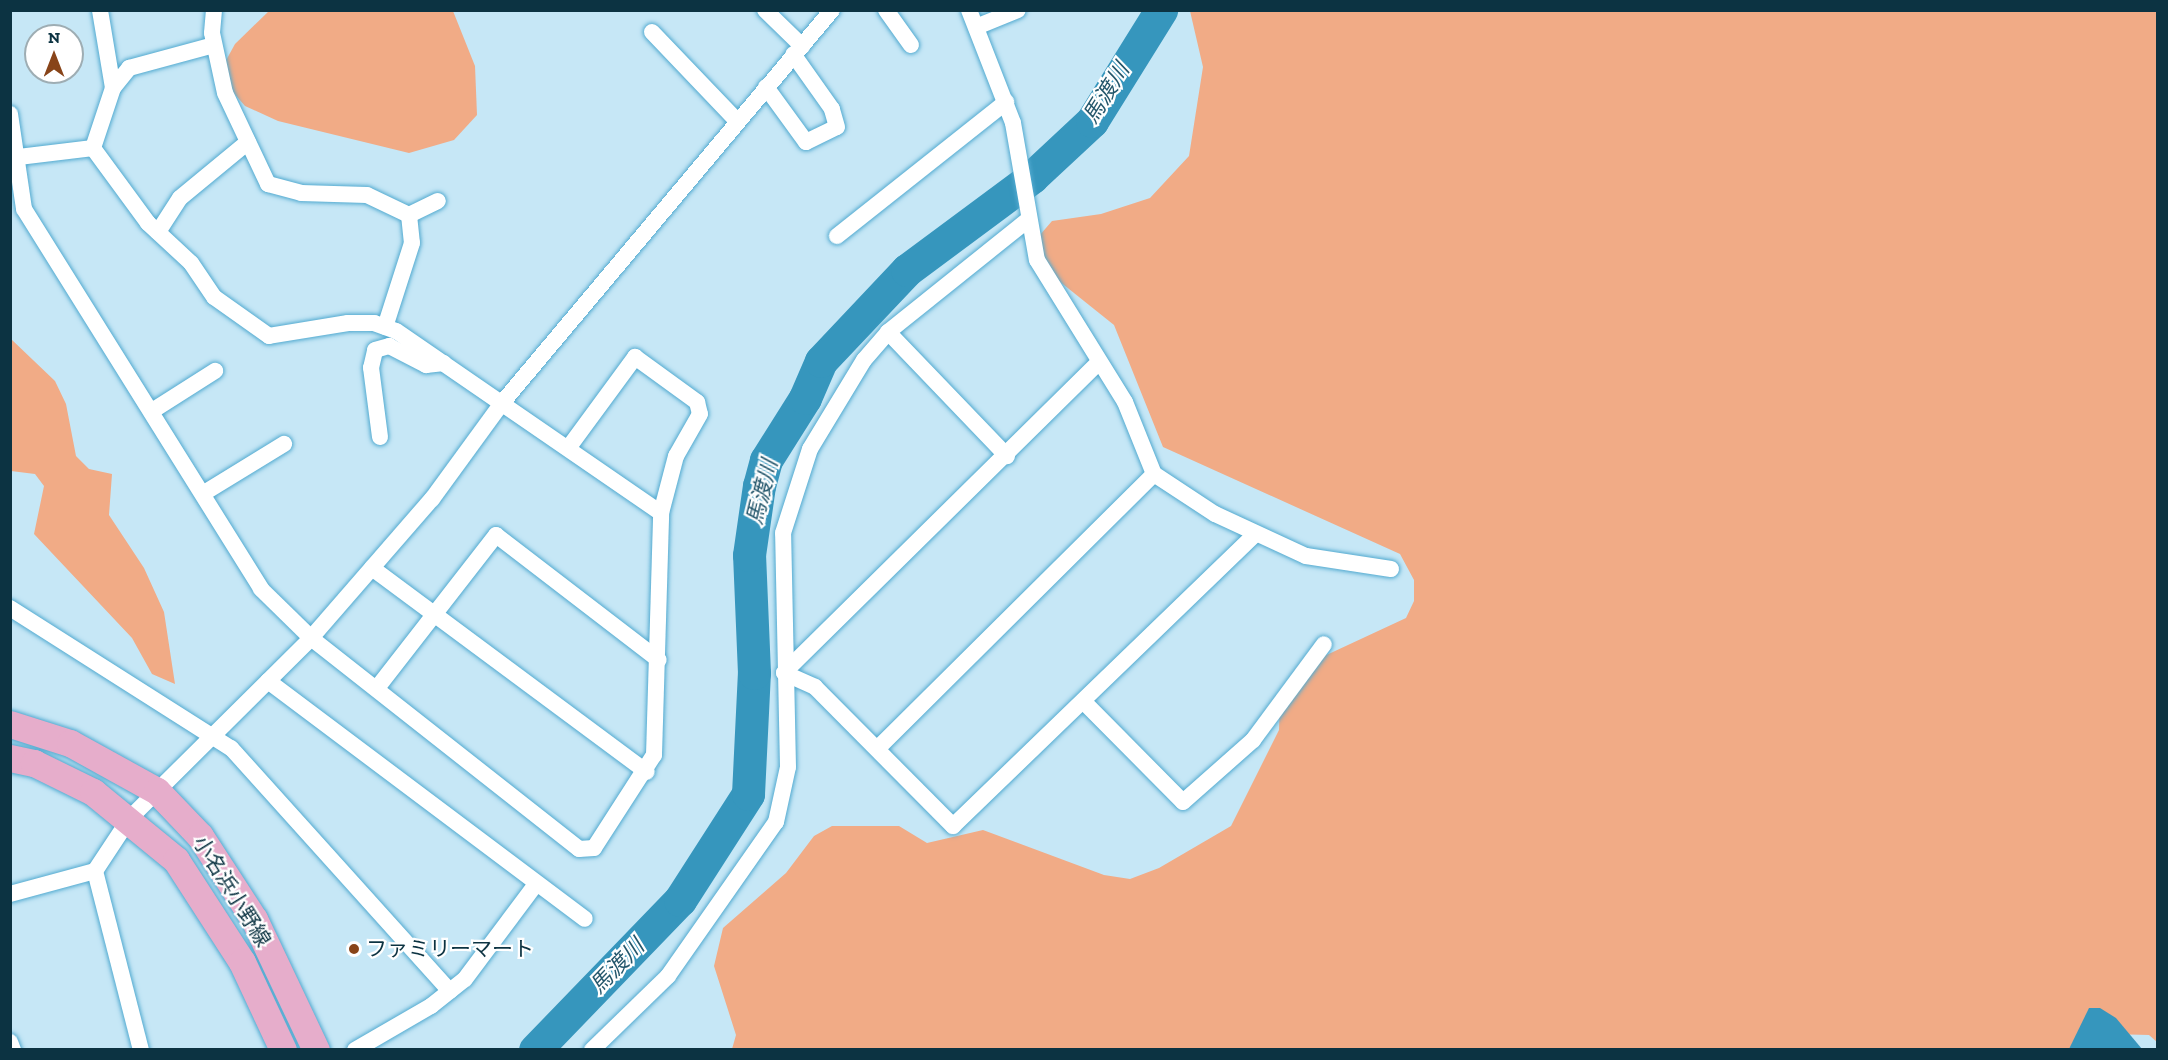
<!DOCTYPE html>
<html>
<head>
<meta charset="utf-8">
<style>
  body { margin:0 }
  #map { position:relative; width:2168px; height:1060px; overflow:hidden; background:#c6e7f6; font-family:"Zilla Slab","Noto Sans JP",serif }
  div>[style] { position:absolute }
  .green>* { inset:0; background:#f1ab86 }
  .water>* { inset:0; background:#3696bd }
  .river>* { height:33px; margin:-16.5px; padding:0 16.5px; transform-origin:16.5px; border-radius:16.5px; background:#3696bd }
  .roads { filter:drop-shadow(0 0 2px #52aad0) drop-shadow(0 0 2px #52aad0) }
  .minor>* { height:16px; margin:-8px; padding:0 8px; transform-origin:8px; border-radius:8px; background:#fff }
  .primary>* { height:27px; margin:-13.5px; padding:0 13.5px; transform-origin:13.5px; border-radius:13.5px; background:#e6adcb }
  .dots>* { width:16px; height:16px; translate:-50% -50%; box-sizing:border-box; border:3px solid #fff; border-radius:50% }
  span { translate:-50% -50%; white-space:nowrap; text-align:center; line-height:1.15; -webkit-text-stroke:4.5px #fff; paint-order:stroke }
  .street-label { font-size:21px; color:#0c3342 }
  .poi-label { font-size:21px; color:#0c3342 }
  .left { translate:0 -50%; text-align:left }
  .water-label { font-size:22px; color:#24576c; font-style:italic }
  .frame { position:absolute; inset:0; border:12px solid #0c3342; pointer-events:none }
  .north { position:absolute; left:24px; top:24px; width:60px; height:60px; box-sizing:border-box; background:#fff; border:2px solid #9eadb3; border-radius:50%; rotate:0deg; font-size:16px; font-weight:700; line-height:24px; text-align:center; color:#0c3342 }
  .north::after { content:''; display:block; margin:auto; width:21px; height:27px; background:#884419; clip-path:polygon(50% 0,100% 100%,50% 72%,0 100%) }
</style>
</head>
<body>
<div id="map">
  <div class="green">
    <i style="clip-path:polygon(269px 11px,453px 11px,475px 66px,477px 115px,454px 140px,409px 153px,278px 121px,245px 106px,218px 75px,235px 44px)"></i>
    <i style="clip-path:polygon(1190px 11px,2157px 11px,2157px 1042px,2149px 1035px,2110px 1034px,2091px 1050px,732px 1049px,736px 1035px,714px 966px,723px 928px,786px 873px,814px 836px,832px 826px,899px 826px,927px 843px,983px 830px,1104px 875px,1130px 879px,1159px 868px,1231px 826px,1279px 730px,1280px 691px,1320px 658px,1406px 618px,1414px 601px,1414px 580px,1400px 554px,1163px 447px,1114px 325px,1049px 273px,1033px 243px,1052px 221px,1101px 214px,1150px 198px,1189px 156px,1203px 67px)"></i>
    <i style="clip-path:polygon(11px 339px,55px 381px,66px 404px,76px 456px,89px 469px,112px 474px,109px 515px,144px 568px,164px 612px,175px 684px,152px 674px,132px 638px,34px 534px,44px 486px,35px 474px,11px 471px)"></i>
  </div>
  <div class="water">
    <i style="clip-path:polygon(2089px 1008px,2100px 1008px,2116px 1018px,2142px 1049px,2069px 1049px)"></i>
  </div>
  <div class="river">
    <i style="left:535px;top:1050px;width:209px;rotate:-46deg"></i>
    <i style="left:680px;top:900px;width:126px;rotate:-57.3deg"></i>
    <i style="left:748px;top:794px;width:121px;rotate:-87.2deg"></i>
    <i style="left:754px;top:673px;width:118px;rotate:-92.4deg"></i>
    <i style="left:749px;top:555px;width:70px;rotate:-81.8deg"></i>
    <i style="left:759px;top:486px;width:27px;rotate:-75deg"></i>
    <i style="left:766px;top:460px;width:73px;rotate:-57.8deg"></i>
    <i style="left:805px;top:398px;width:40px;rotate:-66.6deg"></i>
    <i style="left:821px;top:361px;width:125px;rotate:-46.6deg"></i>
    <i style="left:907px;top:270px;width:156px;rotate:-36.6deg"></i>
    <i style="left:1032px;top:177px;width:82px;rotate:-43deg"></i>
    <i style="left:1092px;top:121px;width:131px;rotate:-58.1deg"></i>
  </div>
  <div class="roads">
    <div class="minor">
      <i style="left:214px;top:10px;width:23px;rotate:95deg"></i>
      <i style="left:212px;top:33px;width:61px;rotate:77.8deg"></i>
      <i style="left:225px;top:93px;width:101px;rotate:64.7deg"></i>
      <i style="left:268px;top:184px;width:34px;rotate:15deg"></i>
      <i style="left:301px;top:193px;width:66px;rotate:1.7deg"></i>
      <i style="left:367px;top:195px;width:47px;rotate:25.5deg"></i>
      <i style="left:409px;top:215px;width:28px;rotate:84deg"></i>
      <i style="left:412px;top:243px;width:88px;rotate:107.8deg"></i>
      <i style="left:765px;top:10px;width:52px;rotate:44.2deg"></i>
      <i style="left:886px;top:10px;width:43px;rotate:54.5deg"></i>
      <i style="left:969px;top:10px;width:121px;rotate:68.7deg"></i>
      <i style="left:1013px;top:123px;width:139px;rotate:80.1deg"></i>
      <i style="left:1037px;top:260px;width:167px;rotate:58.2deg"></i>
      <i style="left:1125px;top:402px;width:78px;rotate:68.1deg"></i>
      <i style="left:1154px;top:474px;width:73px;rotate:33.3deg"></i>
      <i style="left:1215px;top:514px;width:100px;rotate:24.8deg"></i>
      <i style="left:1306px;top:556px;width:86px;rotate:8.7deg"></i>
      <i style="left:976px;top:27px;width:45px;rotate:-22deg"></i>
      <i style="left:652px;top:32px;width:124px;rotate:46.3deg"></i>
      <i style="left:766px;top:87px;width:68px;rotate:54deg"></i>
      <i style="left:806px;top:142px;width:34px;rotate:-26deg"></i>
      <i style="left:837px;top:127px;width:19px;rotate:-106deg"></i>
      <i style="left:832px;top:109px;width:67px;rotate:-125.3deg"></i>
      <i style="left:113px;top:88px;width:26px;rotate:-51deg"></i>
      <i style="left:129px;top:68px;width:88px;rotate:-15.1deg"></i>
      <i style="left:10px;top:114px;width:96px;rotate:81.6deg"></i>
      <i style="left:24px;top:209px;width:448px;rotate:58deg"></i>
      <i style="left:261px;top:589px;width:70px;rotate:44.4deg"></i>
      <i style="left:311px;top:638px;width:341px;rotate:38.2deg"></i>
      <i style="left:579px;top:849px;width:15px;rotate:-4deg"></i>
      <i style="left:594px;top:848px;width:111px;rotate:-57.2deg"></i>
      <i style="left:654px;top:755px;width:242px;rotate:-88.3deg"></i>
      <i style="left:661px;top:513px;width:321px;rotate:-145.5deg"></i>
      <i style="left:396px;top:331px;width:23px;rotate:-160deg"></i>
      <i style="left:374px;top:323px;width:26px;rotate:180deg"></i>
      <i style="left:348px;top:323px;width:80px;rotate:170.7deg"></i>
      <i style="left:269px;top:336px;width:67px;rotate:-144.7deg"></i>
      <i style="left:214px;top:297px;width:41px;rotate:-124.1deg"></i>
      <i style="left:191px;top:263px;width:59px;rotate:-137.1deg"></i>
      <i style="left:148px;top:223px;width:93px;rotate:-126.3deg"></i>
      <i style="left:93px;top:148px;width:63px;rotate:-71.6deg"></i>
      <i style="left:113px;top:88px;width:79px;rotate:-99.5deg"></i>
      <i style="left:10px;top:158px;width:84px;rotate:-6.9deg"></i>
      <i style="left:409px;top:215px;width:32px;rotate:-26deg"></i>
      <i style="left:158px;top:232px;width:40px;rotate:-57.1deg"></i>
      <i style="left:180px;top:198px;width:88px;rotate:-39.5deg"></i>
      <i style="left:837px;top:236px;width:216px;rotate:-38.4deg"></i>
      <i style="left:888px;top:332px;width:172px;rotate:46.2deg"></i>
      <i style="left:1098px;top:363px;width:441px;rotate:135.4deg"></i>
      <i style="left:784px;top:673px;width:34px;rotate:24deg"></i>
      <i style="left:815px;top:687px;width:196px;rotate:45.2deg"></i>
      <i style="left:953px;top:826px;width:420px;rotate:-44deg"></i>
      <i style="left:152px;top:411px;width:75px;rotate:-32.4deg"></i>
      <i style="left:380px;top:437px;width:70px;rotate:-97.4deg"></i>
      <i style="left:371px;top:368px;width:18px;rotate:-77deg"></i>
      <i style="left:375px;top:350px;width:15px;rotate:-16deg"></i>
      <i style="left:389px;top:346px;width:42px;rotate:27.2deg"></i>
      <i style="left:426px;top:365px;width:18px;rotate:-6deg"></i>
      <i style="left:569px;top:447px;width:112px;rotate:-53.7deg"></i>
      <i style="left:635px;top:357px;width:77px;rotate:36deg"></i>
      <i style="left:697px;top:402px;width:12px;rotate:76deg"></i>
      <i style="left:700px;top:414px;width:48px;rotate:119.7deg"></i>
      <i style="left:676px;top:456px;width:59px;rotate:104.7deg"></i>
      <i style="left:204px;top:493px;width:94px;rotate:-31.5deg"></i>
      <i style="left:372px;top:568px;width:342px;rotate:36.6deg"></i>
      <i style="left:10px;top:608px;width:262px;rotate:32.4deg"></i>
      <i style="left:231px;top:748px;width:327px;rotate:48deg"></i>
      <i style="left:268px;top:681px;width:396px;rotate:36.9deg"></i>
      <i style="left:377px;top:688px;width:194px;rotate:-52.1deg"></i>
      <i style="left:496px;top:535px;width:205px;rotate:37.5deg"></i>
      <i style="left:1083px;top:701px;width:142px;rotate:45.3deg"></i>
      <i style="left:1183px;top:802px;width:94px;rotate:-41.5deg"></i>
      <i style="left:1253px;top:740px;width:119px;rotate:-53.5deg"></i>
      <i style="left:879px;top:747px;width:387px;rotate:-44.8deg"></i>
      <i style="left:95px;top:871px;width:64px;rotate:-56.6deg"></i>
      <i style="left:130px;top:818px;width:255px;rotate:-44.8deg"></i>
      <i style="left:311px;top:638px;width:184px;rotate:-49deg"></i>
      <i style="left:432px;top:499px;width:119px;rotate:-53.9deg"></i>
      <i style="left:502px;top:403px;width:513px;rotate:-49.98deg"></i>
      <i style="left:10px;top:894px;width:88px;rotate:-15.1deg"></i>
      <i style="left:95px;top:871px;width:185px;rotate:75.6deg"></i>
      <i style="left:10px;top:1042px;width:9px;rotate:69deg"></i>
      <i style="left:355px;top:1050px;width:88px;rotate:-30.1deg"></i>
      <i style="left:431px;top:1006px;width:43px;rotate:-38.5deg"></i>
      <i style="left:465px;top:979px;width:119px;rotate:-53.2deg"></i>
      <i style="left:592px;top:1050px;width:106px;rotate:-44.2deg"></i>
      <i style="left:668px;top:976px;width:188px;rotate:-55deg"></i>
      <i style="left:776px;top:822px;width:56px;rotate:-77.7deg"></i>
      <i style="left:788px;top:767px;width:234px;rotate:-91.2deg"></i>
      <i style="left:783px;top:533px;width:88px;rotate:-72.2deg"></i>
      <i style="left:810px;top:449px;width:104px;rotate:-58.8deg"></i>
      <i style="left:864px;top:360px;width:37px;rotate:-49deg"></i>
      <i style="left:888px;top:332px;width:179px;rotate:-38.7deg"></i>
    </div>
    <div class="primary">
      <i style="left:10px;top:724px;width:63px;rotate:17.6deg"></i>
      <i style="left:70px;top:743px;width:99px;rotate:28.9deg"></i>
      <i style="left:157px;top:791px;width:62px;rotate:46.3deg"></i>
      <i style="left:200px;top:836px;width:99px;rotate:57deg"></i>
      <i style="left:254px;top:919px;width:145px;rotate:64.7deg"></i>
      <i style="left:10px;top:758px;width:25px;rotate:12deg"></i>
      <i style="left:34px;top:763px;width:66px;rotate:26.2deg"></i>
      <i style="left:93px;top:792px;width:107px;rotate:39.3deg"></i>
      <i style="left:176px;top:860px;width:121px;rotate:57.1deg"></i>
      <i style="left:242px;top:962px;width:97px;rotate:65deg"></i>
    </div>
  </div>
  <div class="dots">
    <i style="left:354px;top:949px;background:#884419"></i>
  </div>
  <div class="street-label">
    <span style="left:232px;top:891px;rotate:58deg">小名浜小野線</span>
  </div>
  <div class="poi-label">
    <span class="left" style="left:366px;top:949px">ファミリーマート</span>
  </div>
  <div class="water-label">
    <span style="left:1106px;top:93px;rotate:-58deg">馬渡川</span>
    <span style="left:762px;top:492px;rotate:-76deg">馬渡川</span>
    <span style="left:617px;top:966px;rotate:-46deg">馬渡川</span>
  </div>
  <div class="frame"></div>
  <div class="north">N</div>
</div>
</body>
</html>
